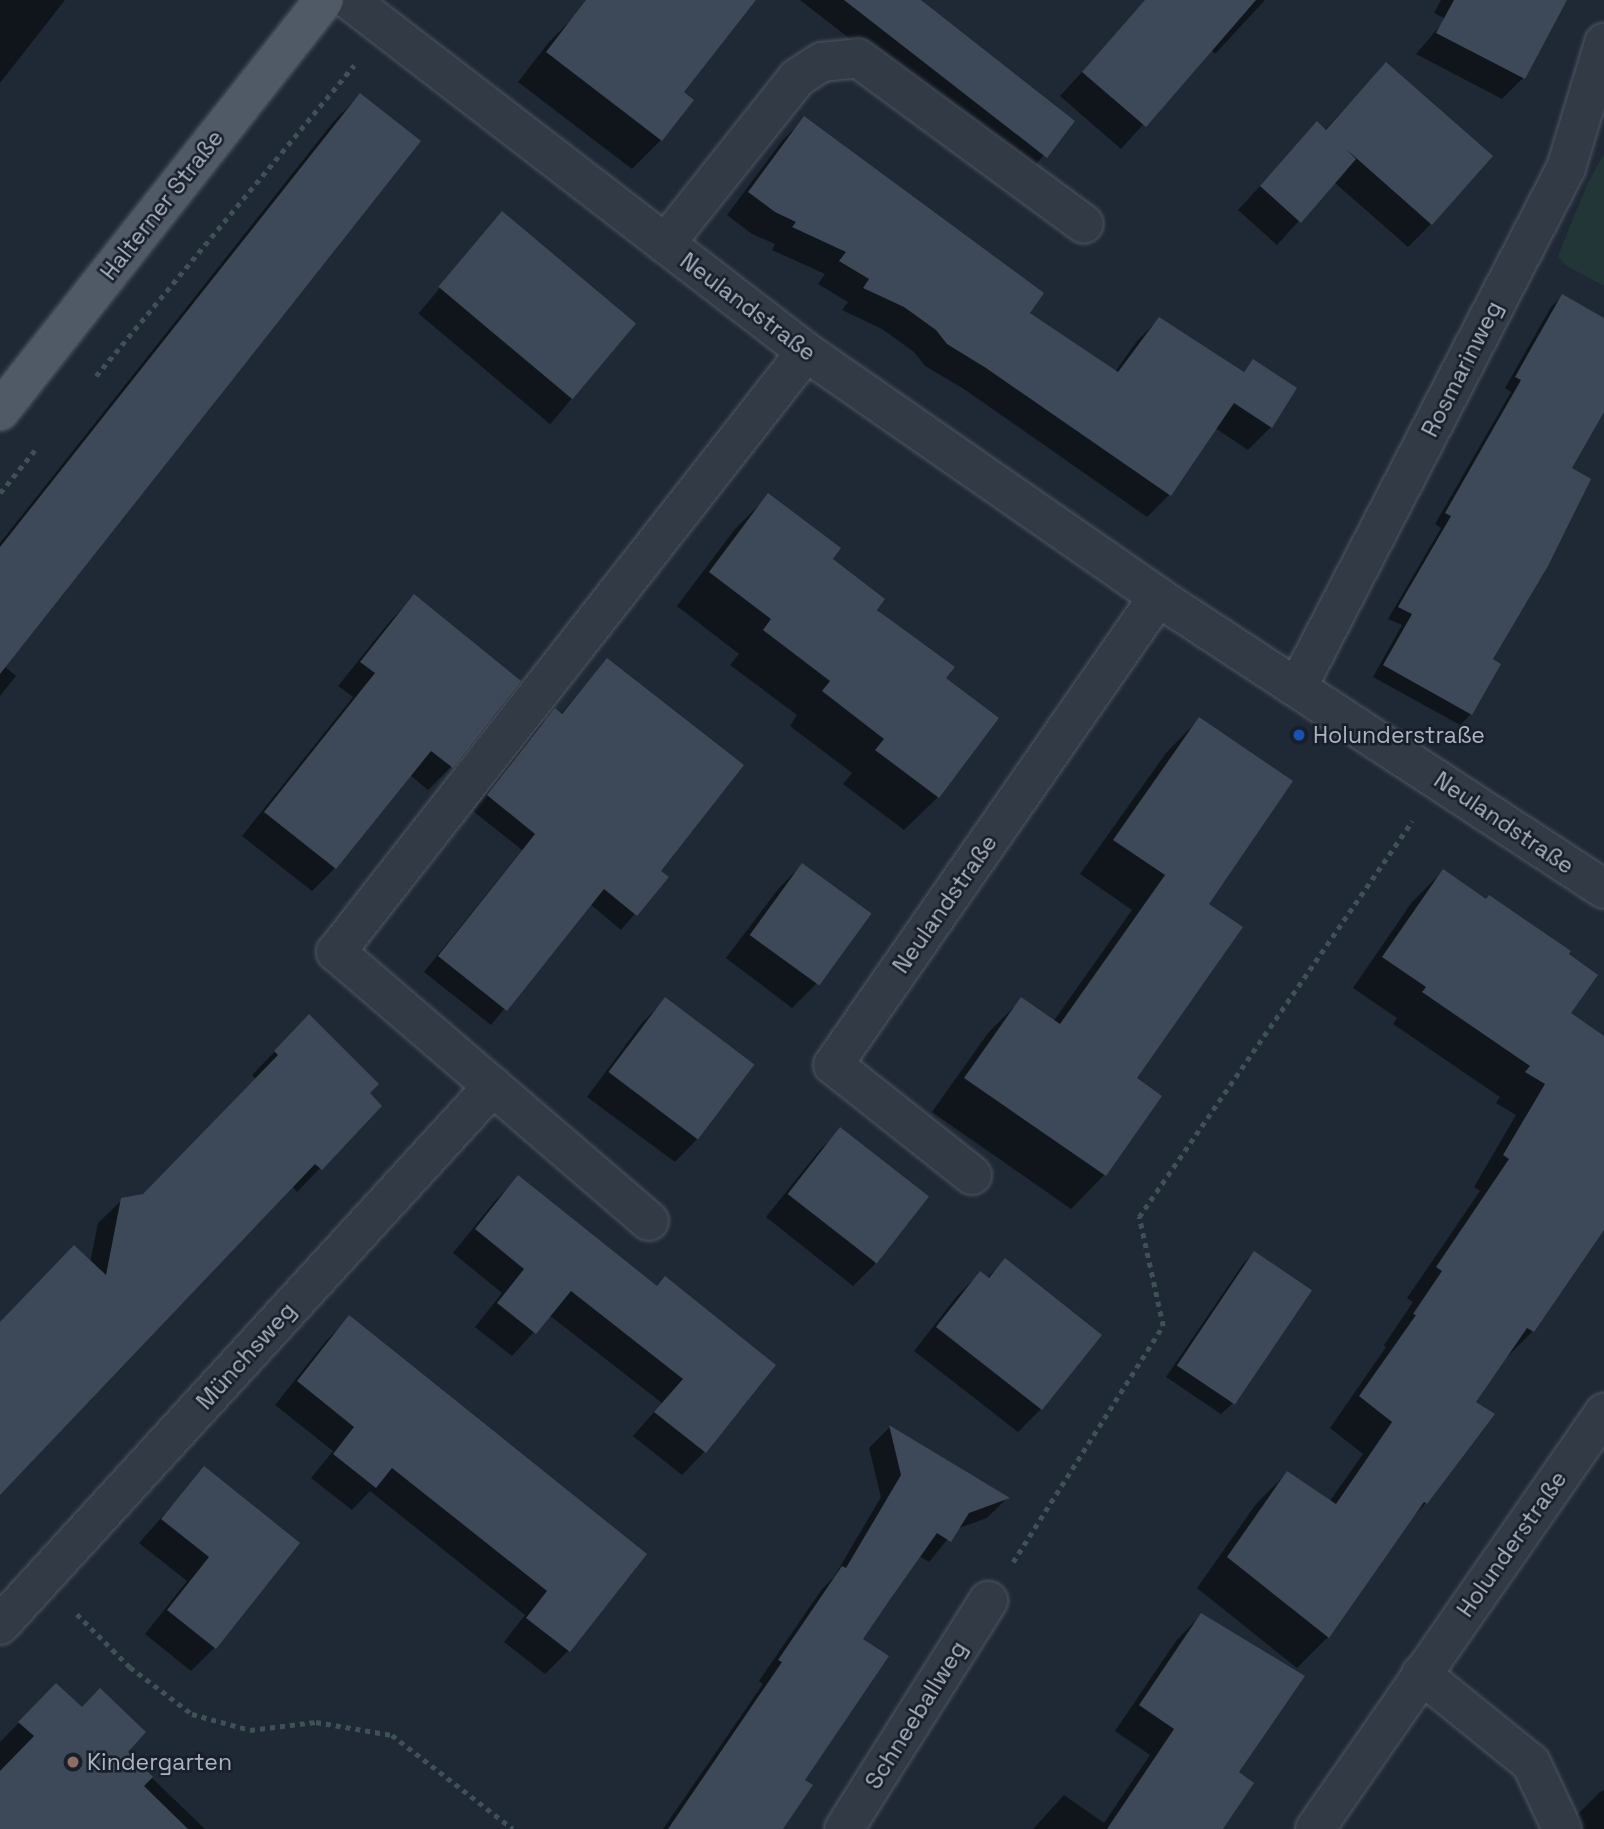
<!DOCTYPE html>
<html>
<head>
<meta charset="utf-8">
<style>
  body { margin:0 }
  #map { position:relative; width:1604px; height:1829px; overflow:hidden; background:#1f2835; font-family:"Space Grotesk",sans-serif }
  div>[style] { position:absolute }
  .green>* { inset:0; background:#223537 }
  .shadow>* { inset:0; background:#0007; transform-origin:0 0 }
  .building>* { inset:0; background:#3d4858; transform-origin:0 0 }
  .path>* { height:4.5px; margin-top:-2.25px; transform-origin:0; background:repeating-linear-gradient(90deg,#3e5154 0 5px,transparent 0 10px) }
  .roads { filter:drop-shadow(0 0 2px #505764) drop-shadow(0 0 2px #505764) }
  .minor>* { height:38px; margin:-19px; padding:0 19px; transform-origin:19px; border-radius:19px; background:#323a46 }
  .major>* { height:38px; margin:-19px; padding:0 19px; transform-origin:19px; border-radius:19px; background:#505966 }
  .dots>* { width:19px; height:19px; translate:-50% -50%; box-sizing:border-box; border:4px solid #181f2a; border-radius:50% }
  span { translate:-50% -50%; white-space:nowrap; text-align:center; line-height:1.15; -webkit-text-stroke:5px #181f2a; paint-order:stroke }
  .street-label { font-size:23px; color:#acb4c3 }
  .poi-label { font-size:23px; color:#acb4c3 }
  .left { translate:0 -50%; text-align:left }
</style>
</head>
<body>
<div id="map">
  <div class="green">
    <i style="clip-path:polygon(1604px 154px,1604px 286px,1565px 265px,1558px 256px,1588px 182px)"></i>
  </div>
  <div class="shadow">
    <i style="clip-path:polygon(0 0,65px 0,0 83px)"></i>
    <i style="clip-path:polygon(599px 0,754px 0,682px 93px,691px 101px,661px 140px,632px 169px,518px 82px,549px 42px,578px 13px)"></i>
    <i style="clip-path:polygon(800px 0,918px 0,1073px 121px,1026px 176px)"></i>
    <i style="clip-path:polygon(1158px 0,1265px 0,1215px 54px,1211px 49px,1121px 149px,1060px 96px,1137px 12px)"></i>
    <i style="clip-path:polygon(1441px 0,1565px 0,1523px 78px,1502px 99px,1416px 54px,1446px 19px,1434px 13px)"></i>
    <i style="clip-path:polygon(1386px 64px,1431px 224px,1408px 247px,1334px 182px,1277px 245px,1238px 210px,1317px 124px,1324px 131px)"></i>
    <i style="clip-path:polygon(360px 95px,4px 666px,16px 676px,0 696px,0 543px,334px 121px)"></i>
    <i style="clip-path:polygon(804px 119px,1027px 313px,1115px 372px,1137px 341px,1159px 319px,1242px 373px,1253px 362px,1294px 388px,1271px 427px,1248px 450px,1215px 428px,1169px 495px,1147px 517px,964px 389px,925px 366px,914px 352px,882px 329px,842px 310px,848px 302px,818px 284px,825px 274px,772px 250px,775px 244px,752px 234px,727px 215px,782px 141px)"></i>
    <i style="left:502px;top:214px;width:172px;height:130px;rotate:40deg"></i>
    <i style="clip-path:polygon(1562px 296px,1604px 320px,1604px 408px,1570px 469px,1471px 714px,1460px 725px,1373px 677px,1402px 625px,1388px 619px,1441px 528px,1435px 524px,1511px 392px,1505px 388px,1551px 307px)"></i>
    <i style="clip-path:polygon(769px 495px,944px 679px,938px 797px,904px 830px,843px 784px,852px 773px,790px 726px,797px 715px,730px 665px,739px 654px,677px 606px,735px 529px)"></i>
    <i style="clip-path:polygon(414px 597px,451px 767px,428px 790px,410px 775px,335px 868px,312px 891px,242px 836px,353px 697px,338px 686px,391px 620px)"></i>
    <i style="clip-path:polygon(607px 660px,659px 871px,666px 877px,621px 930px,590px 904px,491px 1025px,424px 972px,522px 850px,473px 811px,540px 725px,555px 711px,560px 715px)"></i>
    <i style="clip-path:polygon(1199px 719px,1207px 904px,1135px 1079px,1159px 1097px,1104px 1175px,1071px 1209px,932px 1112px,988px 1033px,1021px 1000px,1053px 1022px,1132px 910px,1080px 874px,1166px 753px)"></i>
    <i style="clip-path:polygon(802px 865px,868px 914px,815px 985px,792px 1008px,726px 958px,779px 888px)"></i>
    <i style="clip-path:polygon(1443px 871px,1569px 1014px,1604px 1038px,1604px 1228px,1533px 1331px,1502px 1362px,1474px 1402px,1493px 1415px,1426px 1503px,1408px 1522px,1328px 1637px,1297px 1668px,1197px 1588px,1256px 1504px,1287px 1473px,1329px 1502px,1363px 1454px,1330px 1428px,1386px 1347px,1384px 1345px,1413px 1302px,1407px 1298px,1480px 1191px,1474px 1187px,1516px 1115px,1496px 1103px,1500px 1097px,1393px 1024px,1397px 1018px,1353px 988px,1412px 902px)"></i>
    <i style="clip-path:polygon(665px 1000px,698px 1138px,675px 1162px,587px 1097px,642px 1023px)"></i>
    <i style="clip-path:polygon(286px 1040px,367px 1094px,380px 1106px,297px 1192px,292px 1186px,0 1494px,0 1324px,90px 1263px,98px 1223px,122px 1200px,143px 1195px,256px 1079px,252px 1075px)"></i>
    <i style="clip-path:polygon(841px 1129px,875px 1264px,853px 1286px,766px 1217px,819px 1151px)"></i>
    <i style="clip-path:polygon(518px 1178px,656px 1287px,705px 1451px,682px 1475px,633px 1436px,662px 1403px,549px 1315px,512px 1356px,475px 1327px,502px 1293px,453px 1253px,495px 1201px)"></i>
    <i style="clip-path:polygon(1254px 1253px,1233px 1403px,1221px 1414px,1166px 1377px,1243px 1264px)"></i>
    <i style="clip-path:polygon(1005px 1260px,1099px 1336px,1041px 1409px,1018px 1432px,914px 1351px,957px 1296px,980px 1273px,987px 1278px)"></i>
    <i style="clip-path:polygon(349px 1318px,644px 1554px,568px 1651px,545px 1674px,504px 1642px,525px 1615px,370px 1491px,352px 1510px,311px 1478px,333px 1451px,275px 1405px,326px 1341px)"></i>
    <i style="clip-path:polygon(890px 1427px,1007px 1498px,987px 1518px,956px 1529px,929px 1562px,919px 1556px,860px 1639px,781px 1829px,663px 1829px,763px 1684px,759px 1681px,822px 1589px,834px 1577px,881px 1497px,869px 1448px)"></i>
    <i style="clip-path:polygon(204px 1469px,297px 1543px,214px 1648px,191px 1671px,145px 1634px,187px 1581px,139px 1543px)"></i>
    <i style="clip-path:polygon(1201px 1615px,1237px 1773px,1220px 1829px,1033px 1829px,1064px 1795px,1104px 1823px,1150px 1755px,1115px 1731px,1176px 1641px)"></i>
    <i style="clip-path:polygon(56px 1685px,125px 1752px,205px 1829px,0 1829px,0 1742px)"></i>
    <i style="clip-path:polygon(1604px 1790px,1604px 1829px,1563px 1829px,1600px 1792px)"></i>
  </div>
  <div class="building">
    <i style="clip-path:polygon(586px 0,756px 0,684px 92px,694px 100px,662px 141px,546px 52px)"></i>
    <i style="clip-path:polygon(844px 0,921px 0,1075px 121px,1047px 158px)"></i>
    <i style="clip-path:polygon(1145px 0,1256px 0,1146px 127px,1082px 72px)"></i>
    <i style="clip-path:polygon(1454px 0,1567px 0,1525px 79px,1436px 33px)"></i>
    <i style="clip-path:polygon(1386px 62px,1493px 156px,1432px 225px,1346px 149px,1356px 159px,1301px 223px,1260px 186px,1317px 121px,1326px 130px)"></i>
    <i style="clip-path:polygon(360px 93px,421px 141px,0 674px,0 547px)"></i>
    <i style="clip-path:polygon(804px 116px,1044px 293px,1030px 313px,1118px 372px,1159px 317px,1244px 372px,1253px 359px,1297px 388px,1272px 428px,1234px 403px,1171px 496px,986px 368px,947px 344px,936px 330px,904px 307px,863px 288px,869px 279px,839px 261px,846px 252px,792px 227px,796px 222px,775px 212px,748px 192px)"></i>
    <i style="left:502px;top:211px;width:175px;height:99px;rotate:40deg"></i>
    <i style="clip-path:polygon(1562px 294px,1604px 318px,1604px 412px,1572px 468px,1591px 479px,1548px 566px,1493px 659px,1501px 664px,1472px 715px,1383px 665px,1412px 614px,1398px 607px,1451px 516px,1445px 513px,1521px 380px,1515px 377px)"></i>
    <i style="clip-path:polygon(768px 493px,841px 548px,833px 559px,885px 599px,877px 610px,955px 667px,946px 678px,999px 718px,939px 798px,875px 750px,884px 739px,822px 691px,830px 681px,763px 630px,771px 619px,709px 572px)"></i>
    <i style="clip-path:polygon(414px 594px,521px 681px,453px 768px,431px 751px,336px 869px,264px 812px,375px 673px,360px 662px)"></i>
    <i style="clip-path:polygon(607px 658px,744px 765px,661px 871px,669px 877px,637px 916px,604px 889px,507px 1011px,438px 956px,535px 834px,487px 795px,555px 708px,562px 714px)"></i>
    <i style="clip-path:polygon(1199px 717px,1293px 781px,1209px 904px,1243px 927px,1137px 1078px,1162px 1096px,1106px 1176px,964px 1078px,1021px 997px,1060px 1024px,1165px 875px,1113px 840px)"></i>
    <i style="left:802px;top:863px;width:86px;height:89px;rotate:36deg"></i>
    <i style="clip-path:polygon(1443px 869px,1486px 899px,1489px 895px,1571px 951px,1569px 954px,1598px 975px,1571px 1013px,1604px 1036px,1604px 1230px,1534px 1332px,1527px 1328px,1476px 1402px,1495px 1414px,1427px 1504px,1424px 1502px,1329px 1638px,1227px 1557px,1287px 1471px,1336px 1504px,1392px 1422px,1359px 1396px,1416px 1315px,1413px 1314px,1442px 1271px,1436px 1267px,1509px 1159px,1503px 1155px,1545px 1084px,1525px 1072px,1530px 1066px,1422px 992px,1426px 987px,1382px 957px)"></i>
    <i style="left:665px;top:997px;width:112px;height:94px;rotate:37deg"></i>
    <i style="clip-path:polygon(309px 1014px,379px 1084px,370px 1093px,382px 1106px,322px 1170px,315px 1164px,0 1495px,0 1322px,74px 1245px,106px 1275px,121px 1198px,143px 1194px,278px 1055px,274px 1051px)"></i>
    <i style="left:840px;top:1127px;width:113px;height:85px;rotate:38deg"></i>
    <i style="clip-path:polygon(518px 1175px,657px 1286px,665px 1276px,776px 1365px,706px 1453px,654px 1412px,683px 1379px,571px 1291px,536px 1334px,497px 1303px,524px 1269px,475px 1229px)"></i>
    <i style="left:1254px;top:1251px;width:70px;height:138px;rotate:34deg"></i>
    <i style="clip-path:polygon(1005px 1258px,1102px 1335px,1042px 1410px,936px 1327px,980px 1271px,989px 1278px)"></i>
    <i style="clip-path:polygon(349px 1315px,647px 1554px,570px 1652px,526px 1618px,547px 1591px,392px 1468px,376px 1488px,333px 1454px,354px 1427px,297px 1381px)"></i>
    <i style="clip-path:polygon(889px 1425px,1010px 1498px,969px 1513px,951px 1542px,937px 1533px,891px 1598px,863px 1639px,889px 1656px,805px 1780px,813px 1785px,783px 1829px,668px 1829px,782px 1662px,778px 1660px,842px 1566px,846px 1568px,901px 1475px)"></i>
    <i style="clip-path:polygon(204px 1466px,300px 1543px,216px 1649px,167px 1610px,209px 1557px,161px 1519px)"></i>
    <i style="clip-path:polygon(1201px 1613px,1305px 1676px,1239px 1772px,1254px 1783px,1223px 1829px,1107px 1829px,1174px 1729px,1139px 1705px)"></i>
    <i style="clip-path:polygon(56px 1683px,82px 1707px,100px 1688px,146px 1732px,128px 1752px,153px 1777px,144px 1786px,188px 1829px,0 1829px,0 1771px,34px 1736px,18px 1722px)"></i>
  </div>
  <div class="path">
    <i style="left:96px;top:376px;width:404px;rotate:-50.3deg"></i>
    <i style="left:0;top:493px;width:55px;rotate:-50.9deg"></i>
    <i style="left:1013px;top:1562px;width:280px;rotate:-57.6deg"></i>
    <i style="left:1163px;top:1326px;width:112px;rotate:-102.4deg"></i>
    <i style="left:1139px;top:1217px;width:481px;rotate:-55.4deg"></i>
    <i style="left:77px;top:1614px;width:75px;rotate:45deg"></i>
    <i style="left:130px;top:1667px;width:78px;rotate:37.2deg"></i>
    <i style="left:192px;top:1714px;width:60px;rotate:15.4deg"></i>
    <i style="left:250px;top:1730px;width:66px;rotate:-6.9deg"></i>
    <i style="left:316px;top:1722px;width:77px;rotate:9.7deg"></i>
    <i style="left:392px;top:1735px;width:153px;rotate:37.8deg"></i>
  </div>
  <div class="roads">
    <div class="minor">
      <i style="left:349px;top:0;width:577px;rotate:37.6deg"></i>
      <i style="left:806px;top:352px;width:429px;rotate:34.8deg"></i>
      <i style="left:1158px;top:597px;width:533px;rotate:33.21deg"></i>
      <i style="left:665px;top:244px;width:212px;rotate:-51.5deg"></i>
      <i style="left:797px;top:78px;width:30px;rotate:-33deg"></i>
      <i style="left:822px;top:62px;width:36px;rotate:-6deg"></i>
      <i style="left:858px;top:58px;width:280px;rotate:36.3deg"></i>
      <i style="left:1298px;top:686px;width:583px;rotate:-62.64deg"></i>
      <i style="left:1566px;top:168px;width:131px;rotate:-73.1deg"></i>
      <i style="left:972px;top:1175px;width:177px;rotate:-141.6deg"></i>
      <i style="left:833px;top:1065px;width:570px;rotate:-55.22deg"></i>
      <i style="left:649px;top:1221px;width:413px;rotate:-139.3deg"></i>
      <i style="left:336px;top:952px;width:762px;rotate:-51.93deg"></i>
      <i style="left:0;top:1625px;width:730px;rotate:-47.55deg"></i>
      <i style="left:1421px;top:1674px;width:141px;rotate:39deg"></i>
      <i style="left:1531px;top:1763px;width:73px;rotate:64.8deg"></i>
      <i style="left:844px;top:1829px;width:270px;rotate:-57.7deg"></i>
      <i style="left:1315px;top:1829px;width:507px;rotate:-55.21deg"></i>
    </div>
    <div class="major">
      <i style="left:0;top:411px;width:523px;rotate:-51.75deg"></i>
    </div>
  </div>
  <div class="dots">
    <i style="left:1299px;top:735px;background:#1a4fb4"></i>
    <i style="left:73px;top:1762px;background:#8d6e63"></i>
  </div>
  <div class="street-label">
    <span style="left:162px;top:205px;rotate:-52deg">Halterner Straße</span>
    <span style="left:748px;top:307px;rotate:37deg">Neulandstraße</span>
    <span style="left:1462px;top:369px;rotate:-63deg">Rosmarinweg</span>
    <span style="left:1504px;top:823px;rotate:34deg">Neulandstraße</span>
    <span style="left:945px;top:904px;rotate:-55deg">Neulandstraße</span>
    <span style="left:246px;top:1356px;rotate:-48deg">Münchsweg</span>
    <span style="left:1512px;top:1544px;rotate:-55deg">Holunderstraße</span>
    <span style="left:916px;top:1715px;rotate:-58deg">Schneeballweg</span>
  </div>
  <div class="poi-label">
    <span class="left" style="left:1313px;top:735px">Holunderstraße</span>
    <span class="left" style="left:87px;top:1762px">Kindergarten</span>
  </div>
</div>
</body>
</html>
